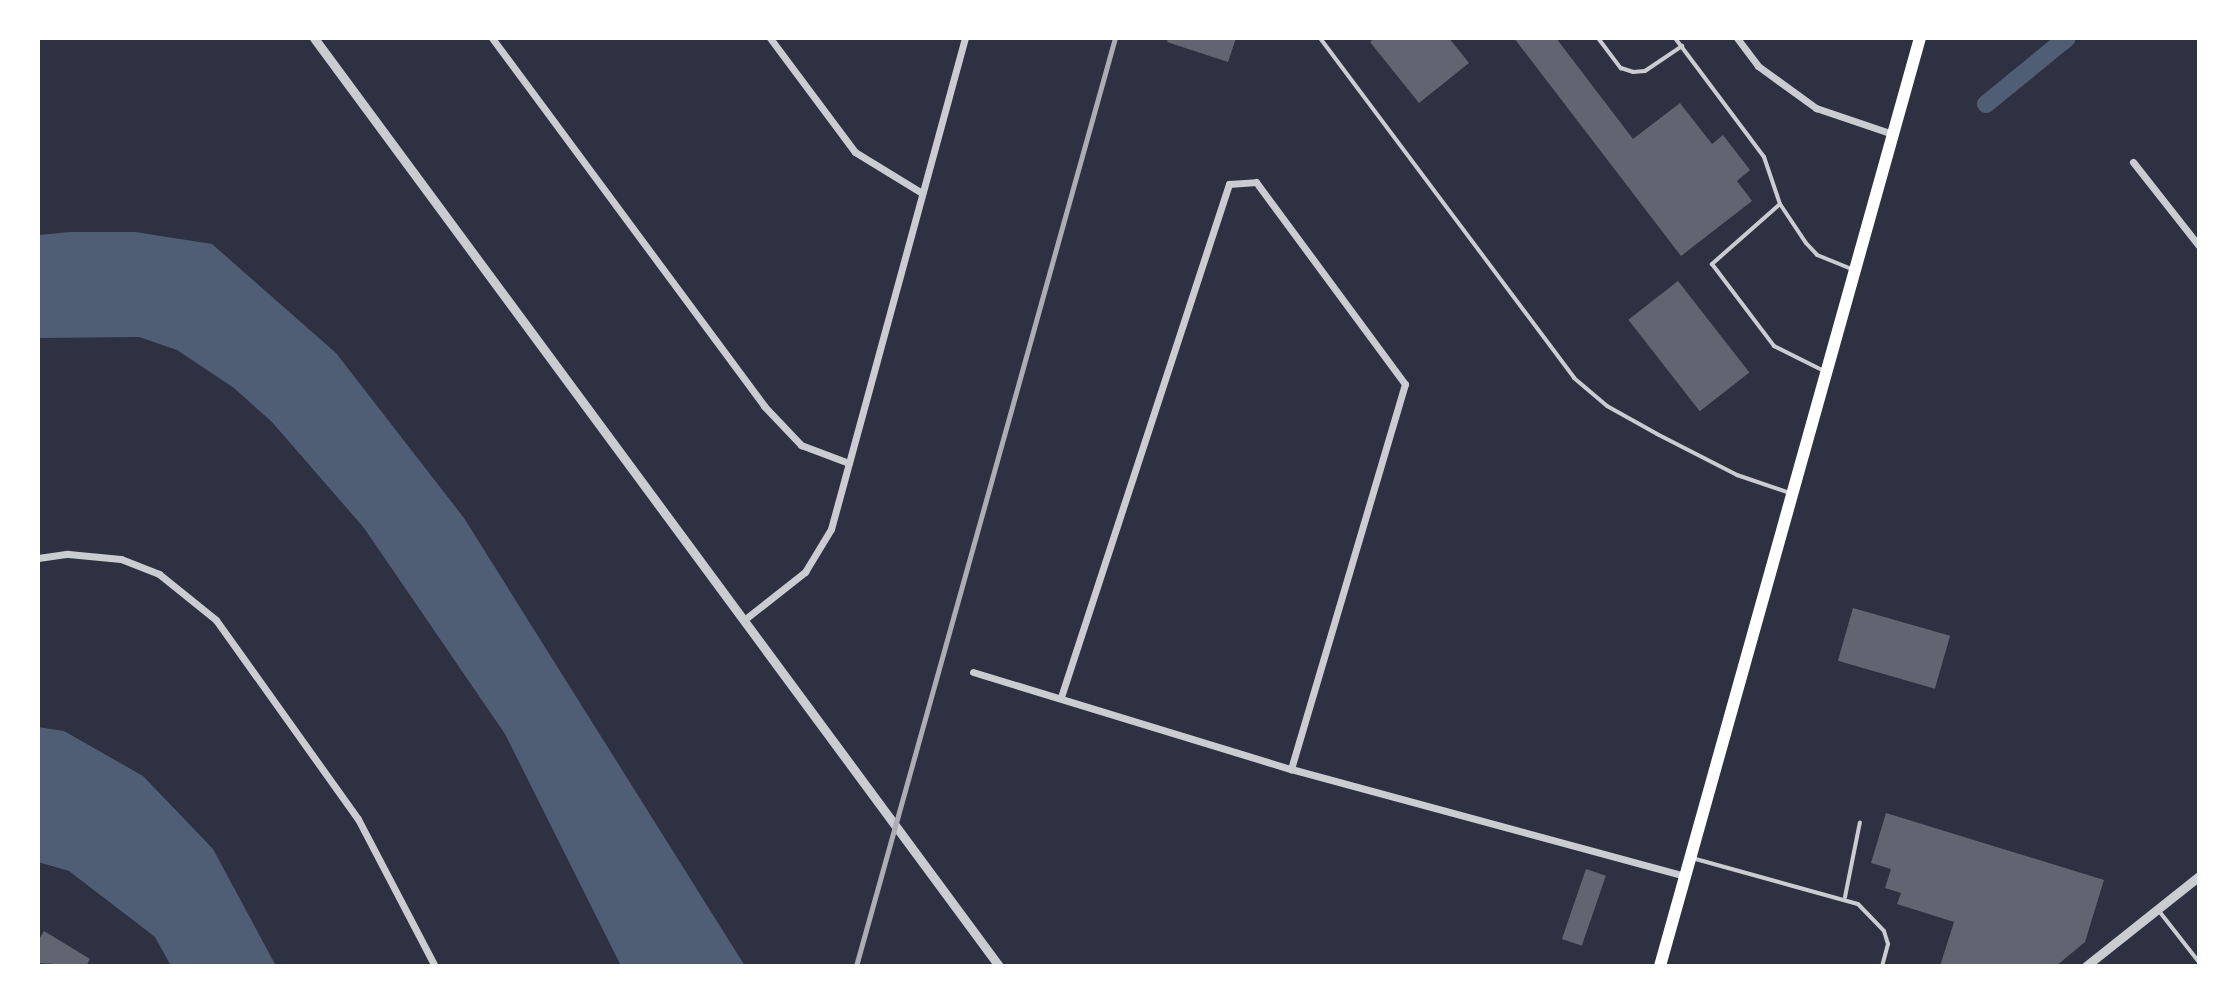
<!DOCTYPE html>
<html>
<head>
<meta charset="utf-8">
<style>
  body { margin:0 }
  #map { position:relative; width:2237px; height:1004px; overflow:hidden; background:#2d3142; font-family:Figtree,sans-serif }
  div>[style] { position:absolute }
  .water>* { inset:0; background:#4f5d75 }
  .canal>* { height:18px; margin:-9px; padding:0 9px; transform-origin:9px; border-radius:9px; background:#4f5d75 }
  .building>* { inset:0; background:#626471; transform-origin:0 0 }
  .service>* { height:4px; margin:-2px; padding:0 2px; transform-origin:2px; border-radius:2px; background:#caccd0 }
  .minor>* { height:7px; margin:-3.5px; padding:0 3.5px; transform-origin:3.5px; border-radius:3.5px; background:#caccd0 }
  .tertiary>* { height:9px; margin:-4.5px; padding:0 4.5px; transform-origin:4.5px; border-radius:4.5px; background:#caccd0 }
  .primary>* { height:12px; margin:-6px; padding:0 6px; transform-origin:6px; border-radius:6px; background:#fff }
  .rail>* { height:5px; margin:-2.5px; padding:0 2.5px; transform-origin:2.5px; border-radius:2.5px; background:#abadb3 }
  span { translate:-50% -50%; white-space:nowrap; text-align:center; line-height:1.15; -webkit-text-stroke:6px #fff; paint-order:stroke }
  .frame { position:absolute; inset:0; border:40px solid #fff; pointer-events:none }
</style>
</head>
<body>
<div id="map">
  <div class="water">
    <i style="clip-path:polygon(70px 232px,135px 232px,212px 244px,336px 353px,464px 518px,745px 966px,621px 966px,505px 734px,364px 528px,272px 422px,234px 388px,177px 350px,139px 337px,38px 338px,38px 235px)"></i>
    <i style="clip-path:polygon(38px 727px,64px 731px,143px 776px,213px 849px,276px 966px,171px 966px,155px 937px,69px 871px,38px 862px)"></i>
  </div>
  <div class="canal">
    <i style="left:1986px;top:104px;width:104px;rotate:-39.2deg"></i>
  </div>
  <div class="building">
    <i style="clip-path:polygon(1168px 38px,1236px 38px,1228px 62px,1167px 42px)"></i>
    <i style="clip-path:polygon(1375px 38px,1449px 38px,1469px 63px,1419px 103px,1370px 42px)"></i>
    <i style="clip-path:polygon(1514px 38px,1556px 38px,1633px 139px,1680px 103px,1712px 144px,1723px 135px,1750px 170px,1737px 181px,1752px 201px,1681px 256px)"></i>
    <i style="left:1678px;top:281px;width:116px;height:63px;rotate:52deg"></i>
    <i style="left:1853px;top:608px;width:101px;height:55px;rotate:16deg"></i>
    <i style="clip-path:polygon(1886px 813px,2104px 880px,2085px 942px,2056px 966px,1940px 966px,1954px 922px,1897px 904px,1901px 893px,1885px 888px,1891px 869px,1871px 863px)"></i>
    <i style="left:1586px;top:869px;width:21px;height:74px;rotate:19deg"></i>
    <i style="clip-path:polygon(44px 931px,90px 959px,86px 966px,38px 963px,38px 941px)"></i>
  </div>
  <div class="service">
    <i style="left:1320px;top:38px;width:424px;rotate:53.2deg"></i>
    <i style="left:1574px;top:378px;width:43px;rotate:40.3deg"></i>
    <i style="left:1607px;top:406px;width:57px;rotate:29.2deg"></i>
    <i style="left:1657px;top:434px;width:90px;rotate:27.1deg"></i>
    <i style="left:1737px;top:475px;width:56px;rotate:18.8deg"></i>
    <i style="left:1598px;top:38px;width:38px;rotate:53deg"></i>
    <i style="left:1621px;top:68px;width:13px;rotate:18deg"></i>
    <i style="left:1633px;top:72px;width:12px;rotate:-5deg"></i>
    <i style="left:1645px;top:71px;width:45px;rotate:-34deg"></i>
    <i style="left:1675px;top:38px;width:149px;rotate:53.2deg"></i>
    <i style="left:1764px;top:157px;width:50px;rotate:71.2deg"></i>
    <i style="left:1780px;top:204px;width:47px;rotate:56.3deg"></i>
    <i style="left:1806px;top:243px;width:16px;rotate:47deg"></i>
    <i style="left:1817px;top:255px;width:38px;rotate:22deg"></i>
    <i style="left:1780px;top:204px;width:91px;rotate:138.6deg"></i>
    <i style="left:1712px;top:264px;width:103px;rotate:52.9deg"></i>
    <i style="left:1774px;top:346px;width:56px;rotate:26.6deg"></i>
    <i style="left:1692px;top:858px;width:172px;rotate:15.5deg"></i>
    <i style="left:1858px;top:904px;width:37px;rotate:46deg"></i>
    <i style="left:1884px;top:931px;width:14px;rotate:73deg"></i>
    <i style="left:1888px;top:944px;width:23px;rotate:105deg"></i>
    <i style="left:1845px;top:897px;width:76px;rotate:-78.7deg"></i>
    <i style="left:2159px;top:911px;width:65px;rotate:51.9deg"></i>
  </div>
  <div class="minor">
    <i style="left:492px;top:38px;width:458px;rotate:53.5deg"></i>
    <i style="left:764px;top:406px;width:54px;rotate:46.5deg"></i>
    <i style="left:801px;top:445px;width:51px;rotate:20.6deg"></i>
    <i style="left:770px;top:38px;width:142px;rotate:53.3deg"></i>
    <i style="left:855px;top:152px;width:79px;rotate:31.5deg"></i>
    <i style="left:1737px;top:38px;width:35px;rotate:53deg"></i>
    <i style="left:1758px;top:66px;width:72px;rotate:35.9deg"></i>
    <i style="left:1816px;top:108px;width:81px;rotate:18.7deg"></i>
    <i style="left:2133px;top:162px;width:107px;rotate:51.8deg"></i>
    <i style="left:38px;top:558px;width:30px;rotate:-8deg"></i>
    <i style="left:68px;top:554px;width:53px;rotate:5.4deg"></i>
    <i style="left:121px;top:559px;width:41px;rotate:21.5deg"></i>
    <i style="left:159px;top:574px;width:73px;rotate:38.9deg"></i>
    <i style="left:216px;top:620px;width:244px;rotate:54.5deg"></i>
    <i style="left:358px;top:819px;width:166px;rotate:62.4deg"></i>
    <i style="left:744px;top:620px;width:78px;rotate:-38.2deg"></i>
    <i style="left:805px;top:572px;width:50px;rotate:-58.8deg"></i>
    <i style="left:831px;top:529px;width:509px;rotate:-74.74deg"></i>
    <i style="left:973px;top:672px;width:332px;rotate:17deg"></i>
    <i style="left:1291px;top:769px;width:408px;rotate:15.2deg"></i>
    <i style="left:1061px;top:697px;width:540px;rotate:-71.87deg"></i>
    <i style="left:1229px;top:184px;width:27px;rotate:-4deg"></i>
    <i style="left:1256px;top:182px;width:251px;rotate:53.6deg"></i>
    <i style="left:1405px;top:384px;width:402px;rotate:106.5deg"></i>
  </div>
  <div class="tertiary">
    <i style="left:314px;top:38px;width:1153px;rotate:53.57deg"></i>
    <i style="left:2086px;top:966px;width:144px;rotate:-38.5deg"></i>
  </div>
  <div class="primary">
    <i style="left:1660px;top:966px;width:964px;rotate:-74.35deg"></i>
  </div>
  <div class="rail">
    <i style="left:856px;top:966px;width:963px;rotate:-74.41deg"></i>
  </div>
  <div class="frame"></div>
</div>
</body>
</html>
